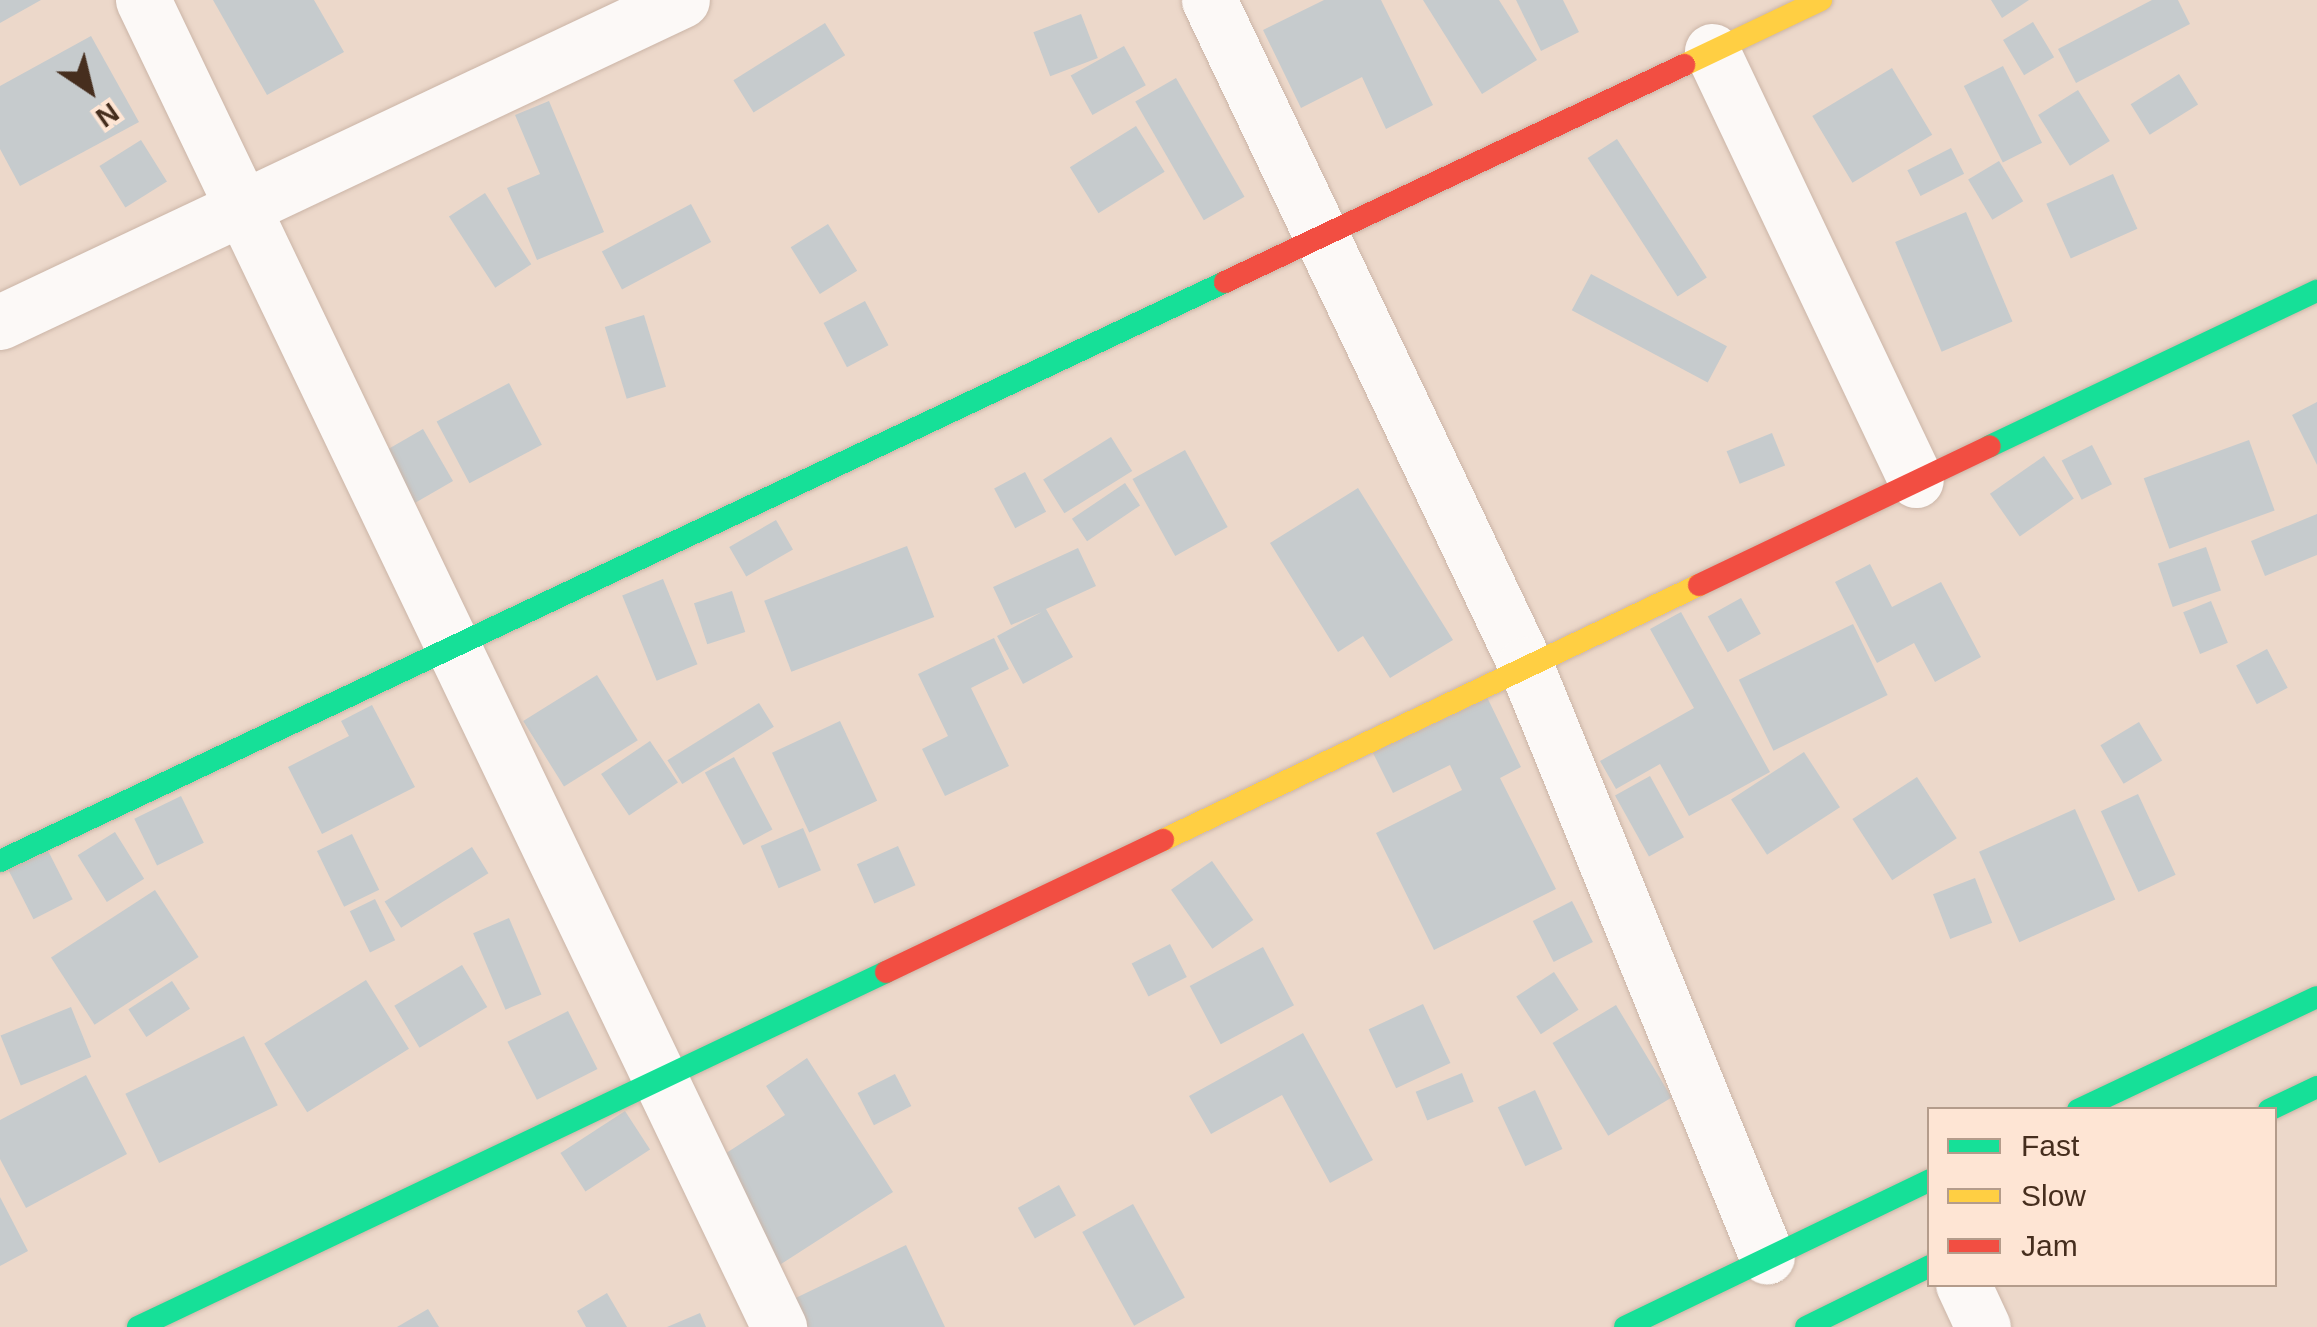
<!DOCTYPE html>
<html>
<head>
<meta charset="utf-8">
<style>
  body { margin:0 }
  #map { position:relative; width:2317px; height:1327px; overflow:hidden; background:#ecd8ca; font-family:Helvetica,sans-serif }
  div>[style] { position:absolute }
  .building>* { inset:0; background:#c6cbcd; transform-origin:0 0 }
  .roads { filter:drop-shadow(0 0 2px #cbb5a7) drop-shadow(0 0 2px #cbb5a7) }
  .street>* { height:55px; margin:-27.5px; padding:0 27.5px; transform-origin:27.5px; border-radius:27.5px; background:#fcf9f7 }
  .fast>* { height:22px; margin:-11px; padding:0 11px; transform-origin:11px; border-radius:11px; background:#16e098 }
  .slow>* { height:22px; margin:-11px; padding:0 11px; transform-origin:11px; border-radius:11px; background:#ffcf43 }
  .jam>* { height:22px; margin:-11px; padding:0 11px; transform-origin:11px; border-radius:11px; background:#f24e42 }
  span { translate:-50% -50%; white-space:nowrap; text-align:center; line-height:1.15; -webkit-text-stroke:8px #fee5d4; paint-order:stroke }
  .legend { position:absolute; left:1927px; top:1107px; width:350px; height:180px; box-sizing:border-box; background:#fee5d4; border:2px solid #b49c8b; margin:0; padding:12px 18px; list-style:none; font-size:30px; color:#462e1e }
  .legend li { display:flex; align-items:center; gap:20px; height:50px }
  .legend b { width:50px; border:2px solid #b49c8b }
  .north { position:absolute; left:40px; top:40px; width:100px; height:100px; -webkit-text-stroke:8px #fee5d4; paint-order:stroke; rotate:145deg; font-size:28px; font-weight:700; line-height:40px; text-align:center; color:#462e1e }
  .north::after { content:''; display:block; margin:auto; width:35px; height:45px; background:#462e1e; clip-path:polygon(50% 0,100% 100%,50% 72%,0 100%) }
</style>
</head>
<body>
<div id="map">
  <div class="building">
    <i style="clip-path:polygon(0 0,41px 0,0 23px)"></i>
    <i style="clip-path:polygon(213px 0,314px 0,344px 52px,267px 95px)"></i>
    <i style="clip-path:polygon(1324px 0,1381px 0,1433px 105px,1386px 129px,1362px 77px,1301px 108px,1263px 30px)"></i>
    <i style="clip-path:polygon(1423px 0,1499px 0,1537px 60px,1482px 94px)"></i>
    <i style="clip-path:polygon(1516px 0,1563px 0,1579px 32px,1541px 51px)"></i>
    <i style="clip-path:polygon(1991px 0,2029px 0,2002px 18px)"></i>
    <i style="clip-path:polygon(2152px 0,2178px 0,2190px 24px,2076px 83px,2058px 49px)"></i>
    <i style="left:1081px;top:14px;width:47px;height:51px;rotate:69deg"></i>
    <i style="left:2033px;top:22px;width:41px;height:35px;rotate:59deg"></i>
    <i style="left:825px;top:23px;width:38px;height:108px;rotate:58deg"></i>
    <i style="clip-path:polygon(91px 36px,139px 122px,20px 186px,0 149px,0 86px)"></i>
    <i style="left:1124px;top:46px;width:45px;height:61px;rotate:61deg"></i>
    <i style="left:2003px;top:66px;width:86px;height:44px;rotate:63deg"></i>
    <i style="left:1892px;top:68px;width:78px;height:93px;rotate:59deg"></i>
    <i style="left:2179px;top:74px;width:36px;height:57px;rotate:58deg"></i>
    <i style="left:1176px;top:78px;width:137px;height:47px;rotate:60deg"></i>
    <i style="left:2078px;top:90px;width:60px;height:47px;rotate:58deg"></i>
    <i style="clip-path:polygon(549px 101px,604px 232px,537px 260px,507px 188px,540px 174px,515px 115px)"></i>
    <i style="left:1136px;top:126px;width:54px;height:78px;rotate:58deg"></i>
    <i style="left:1617px;top:139px;width:165px;height:35px;rotate:57deg"></i>
    <i style="left:141px;top:140px;width:49px;height:49px;rotate:58deg"></i>
    <i style="left:1951px;top:148px;width:29px;height:49px;rotate:63deg"></i>
    <i style="left:1999px;top:161px;width:47px;height:36px;rotate:59deg"></i>
    <i style="left:2113px;top:174px;width:60px;height:73px;rotate:66deg"></i>
    <i style="left:485px;top:193px;width:85px;height:43px;rotate:57deg"></i>
    <i style="left:691px;top:204px;width:43px;height:101px;rotate:62deg"></i>
    <i style="left:1966px;top:212px;width:119px;height:77px;rotate:67deg"></i>
    <i style="left:828px;top:224px;width:55px;height:44px;rotate:58deg"></i>
    <i style="left:1591px;top:274px;width:154px;height:41px;rotate:28deg"></i>
    <i style="left:865px;top:301px;width:50px;height:47px;rotate:62deg"></i>
    <i style="left:644px;top:315px;width:75px;height:41px;rotate:73deg"></i>
    <i style="left:509px;top:383px;width:70px;height:82px;rotate:62deg"></i>
    <i style="clip-path:polygon(2317px 402px,2317px 465px,2292px 415px)"></i>
    <i style="left:423px;top:429px;width:60px;height:69px;rotate:60deg"></i>
    <i style="left:1772px;top:433px;width:35px;height:49px;rotate:68deg"></i>
    <i style="left:1111px;top:437px;width:40px;height:80px;rotate:58deg"></i>
    <i style="left:2249px;top:440px;width:75px;height:112px;rotate:70deg"></i>
    <i style="left:2092px;top:445px;width:44px;height:34px;rotate:63deg"></i>
    <i style="left:1185px;top:450px;width:88px;height:60px;rotate:61deg"></i>
    <i style="left:2044px;top:456px;width:52px;height:66px;rotate:55deg"></i>
    <i style="left:1025px;top:472px;width:45px;height:35px;rotate:62deg"></i>
    <i style="left:1125px;top:483px;width:27px;height:64px;rotate:56deg"></i>
    <i style="clip-path:polygon(1358px 488px,1453px 640px,1390px 678px,1363px 636px,1338px 652px,1270px 543px)"></i>
    <i style="clip-path:polygon(2317px 514px,2317px 555px,2265px 576px,2251px 541px)"></i>
    <i style="left:776px;top:520px;width:34px;height:54px;rotate:60deg"></i>
    <i style="left:907px;top:546px;width:76px;height:153px;rotate:69deg"></i>
    <i style="left:2206px;top:547px;width:46px;height:51px;rotate:71deg"></i>
    <i style="clip-path:polygon(1078px 548px,1096px 586px,1046px 609px,1073px 657px,1023px 684px,997px 636px,1042px 612px,1011px 625px,993px 587px)"></i>
    <i style="clip-path:polygon(1870px 564px,1892px 607px,1941px 582px,1981px 657px,1935px 682px,1914px 643px,1877px 663px,1835px 582px)"></i>
    <i style="left:663px;top:579px;width:92px;height:44px;rotate:68deg"></i>
    <i style="left:732px;top:591px;width:43px;height:40px;rotate:72deg"></i>
    <i style="left:1741px;top:598px;width:41px;height:38px;rotate:61deg"></i>
    <i style="left:2211px;top:601px;width:45px;height:30px;rotate:68deg"></i>
    <i style="clip-path:polygon(1681px 612px,1770px 772px,1689px 816px,1660px 764px,1616px 789px,1600px 761px,1694px 708px,1650px 629px)"></i>
    <i style="left:1853px;top:624px;width:79px;height:127px;rotate:64deg"></i>
    <i style="clip-path:polygon(994px 638px,1009px 669px,971px 688px,1009px 766px,945px 796px,922px 749px,948px 736px,918px 674px)"></i>
    <i style="left:2267px;top:649px;width:44px;height:35px;rotate:62deg"></i>
    <i style="left:597px;top:675px;width:77px;height:87px;rotate:58deg"></i>
    <i style="clip-path:polygon(1485px 693px,1521px 767px,1500px 778px,1556px 889px,1434px 950px,1376px 833px,1462px 790px,1450px 765px,1393px 793px,1372px 751px)"></i>
    <i style="left:759px;top:703px;width:28px;height:108px;rotate:58deg"></i>
    <i style="clip-path:polygon(372px 705px,415px 787px,322px 834px,288px 767px,349px 736px,341px 721px)"></i>
    <i style="left:840px;top:721px;width:88px;height:75px;rotate:65deg"></i>
    <i style="left:2139px;top:722px;width:45px;height:45px;rotate:59deg"></i>
    <i style="left:650px;top:741px;width:50px;height:59px;rotate:56deg"></i>
    <i style="left:1804px;top:752px;width:66px;height:87px;rotate:57deg"></i>
    <i style="left:734px;top:757px;width:82px;height:33px;rotate:62deg"></i>
    <i style="left:1650px;top:776px;width:70px;height:40px;rotate:61deg"></i>
    <i style="left:1917px;top:777px;width:73px;height:77px;rotate:57deg"></i>
    <i style="left:2138px;top:794px;width:89px;height:41px;rotate:65deg"></i>
    <i style="left:181px;top:796px;width:52px;height:52px;rotate:64deg"></i>
    <i style="left:2075px;top:809px;width:99px;height:105px;rotate:66deg"></i>
    <i style="left:803px;top:828px;width:46px;height:46px;rotate:67deg"></i>
    <i style="left:115px;top:832px;width:55px;height:44px;rotate:58deg"></i>
    <i style="left:352px;top:834px;width:62px;height:39px;rotate:64deg"></i>
    <i style="left:40px;top:835px;width:72px;height:44px;rotate:63deg"></i>
    <i style="left:898px;top:846px;width:43px;height:45px;rotate:66deg"></i>
    <i style="left:472px;top:847px;width:31px;height:103px;rotate:58deg"></i>
    <i style="left:1212px;top:861px;width:72px;height:50px;rotate:55deg"></i>
    <i style="left:1975px;top:878px;width:48px;height:45px;rotate:69deg"></i>
    <i style="left:155px;top:890px;width:80px;height:124px;rotate:57deg"></i>
    <i style="left:375px;top:899px;width:46px;height:28px;rotate:64deg"></i>
    <i style="left:1572px;top:901px;width:46px;height:44px;rotate:63deg"></i>
    <i style="left:509px;top:918px;width:83px;height:39px;rotate:67deg"></i>
    <i style="left:1170px;top:944px;width:37px;height:43px;rotate:63deg"></i>
    <i style="left:1263px;top:947px;width:66px;height:83px;rotate:62deg"></i>
    <i style="left:462px;top:965px;width:49px;height:79px;rotate:59deg"></i>
    <i style="left:1554px;top:972px;width:45px;height:45px;rotate:57deg"></i>
    <i style="left:366px;top:980px;width:81px;height:120px;rotate:58deg"></i>
    <i style="left:172px;top:981px;width:33px;height:52px;rotate:57deg"></i>
    <i style="left:1423px;top:1004px;width:65px;height:60px;rotate:65deg"></i>
    <i style="left:1616px;top:1005px;width:108px;height:74px;rotate:59deg"></i>
    <i style="left:71px;top:1007px;width:54px;height:76px;rotate:68deg"></i>
    <i style="left:568px;top:1011px;width:65px;height:68px;rotate:63deg"></i>
    <i style="clip-path:polygon(1303px 1033px,1373px 1160px,1330px 1183px,1282px 1095px,1211px 1134px,1189px 1096px)"></i>
    <i style="left:244px;top:1036px;width:77px;height:132px;rotate:64deg"></i>
    <i style="clip-path:polygon(807px 1058px,893px 1192px,778px 1266px,711px 1163px,785px 1115px,766px 1086px)"></i>
    <i style="left:1462px;top:1073px;width:31px;height:50px;rotate:68deg"></i>
    <i style="left:895px;top:1074px;width:36px;height:42px;rotate:63deg"></i>
    <i style="clip-path:polygon(86px 1075px,127px 1154px,26px 1208px,0 1159px,0 1120px)"></i>
    <i style="left:1535px;top:1090px;width:65px;height:41px;rotate:65deg"></i>
    <i style="left:625px;top:1111px;width:46px;height:77px;rotate:57deg"></i>
    <i style="left:1059px;top:1185px;width:35px;height:47px;rotate:61deg"></i>
    <i style="clip-path:polygon(0 1197px,28px 1251px,0 1266px)"></i>
    <i style="left:1133px;top:1204px;width:107px;height:58px;rotate:61deg"></i>
    <i style="clip-path:polygon(906px 1245px,945px 1327px,791px 1327px,781px 1305px)"></i>
    <i style="clip-path:polygon(607px 1293px,627px 1327px,586px 1327px,577px 1311px)"></i>
    <i style="clip-path:polygon(428px 1309px,439px 1327px,397px 1327px)"></i>
    <i style="clip-path:polygon(700px 1313px,706px 1327px,667px 1327px)"></i>
  </div>
  <div class="roads">
    <div class="street">
      <i style="left:143px;top:0;width:1472px;rotate:64.39deg"></i>
      <i style="left:1209px;top:0;width:735px;rotate:64.55deg"></i>
      <i style="left:1525px;top:664px;width:640px;rotate:67.8deg"></i>
      <i style="left:1712px;top:51px;width:475px;rotate:64.6deg"></i>
      <i style="left:0;top:322px;width:754px;rotate:-25.27deg"></i>
      <i style="left:1963px;top:1284px;width:47px;rotate:65.1deg"></i>
    </div>
    <div class="fast">
      <i style="left:1990px;top:446px;width:362px;rotate:-25.4deg"></i>
      <i style="left:0;top:861px;width:1355px;rotate:-25.3deg"></i>
      <i style="left:2078px;top:1110px;width:264px;rotate:-25.3deg"></i>
      <i style="left:2269px;top:1110px;width:53px;rotate:-25.6deg"></i>
      <i style="left:138px;top:1327px;width:828px;rotate:-25.39deg"></i>
      <i style="left:1625px;top:1327px;width:339px;rotate:-25.7deg"></i>
      <i style="left:1806px;top:1327px;width:138px;rotate:-26.2deg"></i>
    </div>
    <div class="slow">
      <i style="left:1684px;top:65px;width:152px;rotate:-25.4deg"></i>
      <i style="left:1163px;top:840px;width:594px;rotate:-25.44deg"></i>
    </div>
    <div class="jam">
      <i style="left:1225px;top:282px;width:508px;rotate:-25.3deg"></i>
      <i style="left:1699px;top:585px;width:322px;rotate:-25.5deg"></i>
      <i style="left:886px;top:972px;width:307px;rotate:-25.5deg"></i>
    </div>
  </div>
  <ul class="legend">
  <li><b style="height:12px;background:#16e098"></b>Fast</li>
  <li><b style="height:12px;background:#ffcf43"></b>Slow</li>
  <li><b style="height:12px;background:#f24e42"></b>Jam</li>
  </ul>
  <div class="north">N</div>
</div>
</body>
</html>
